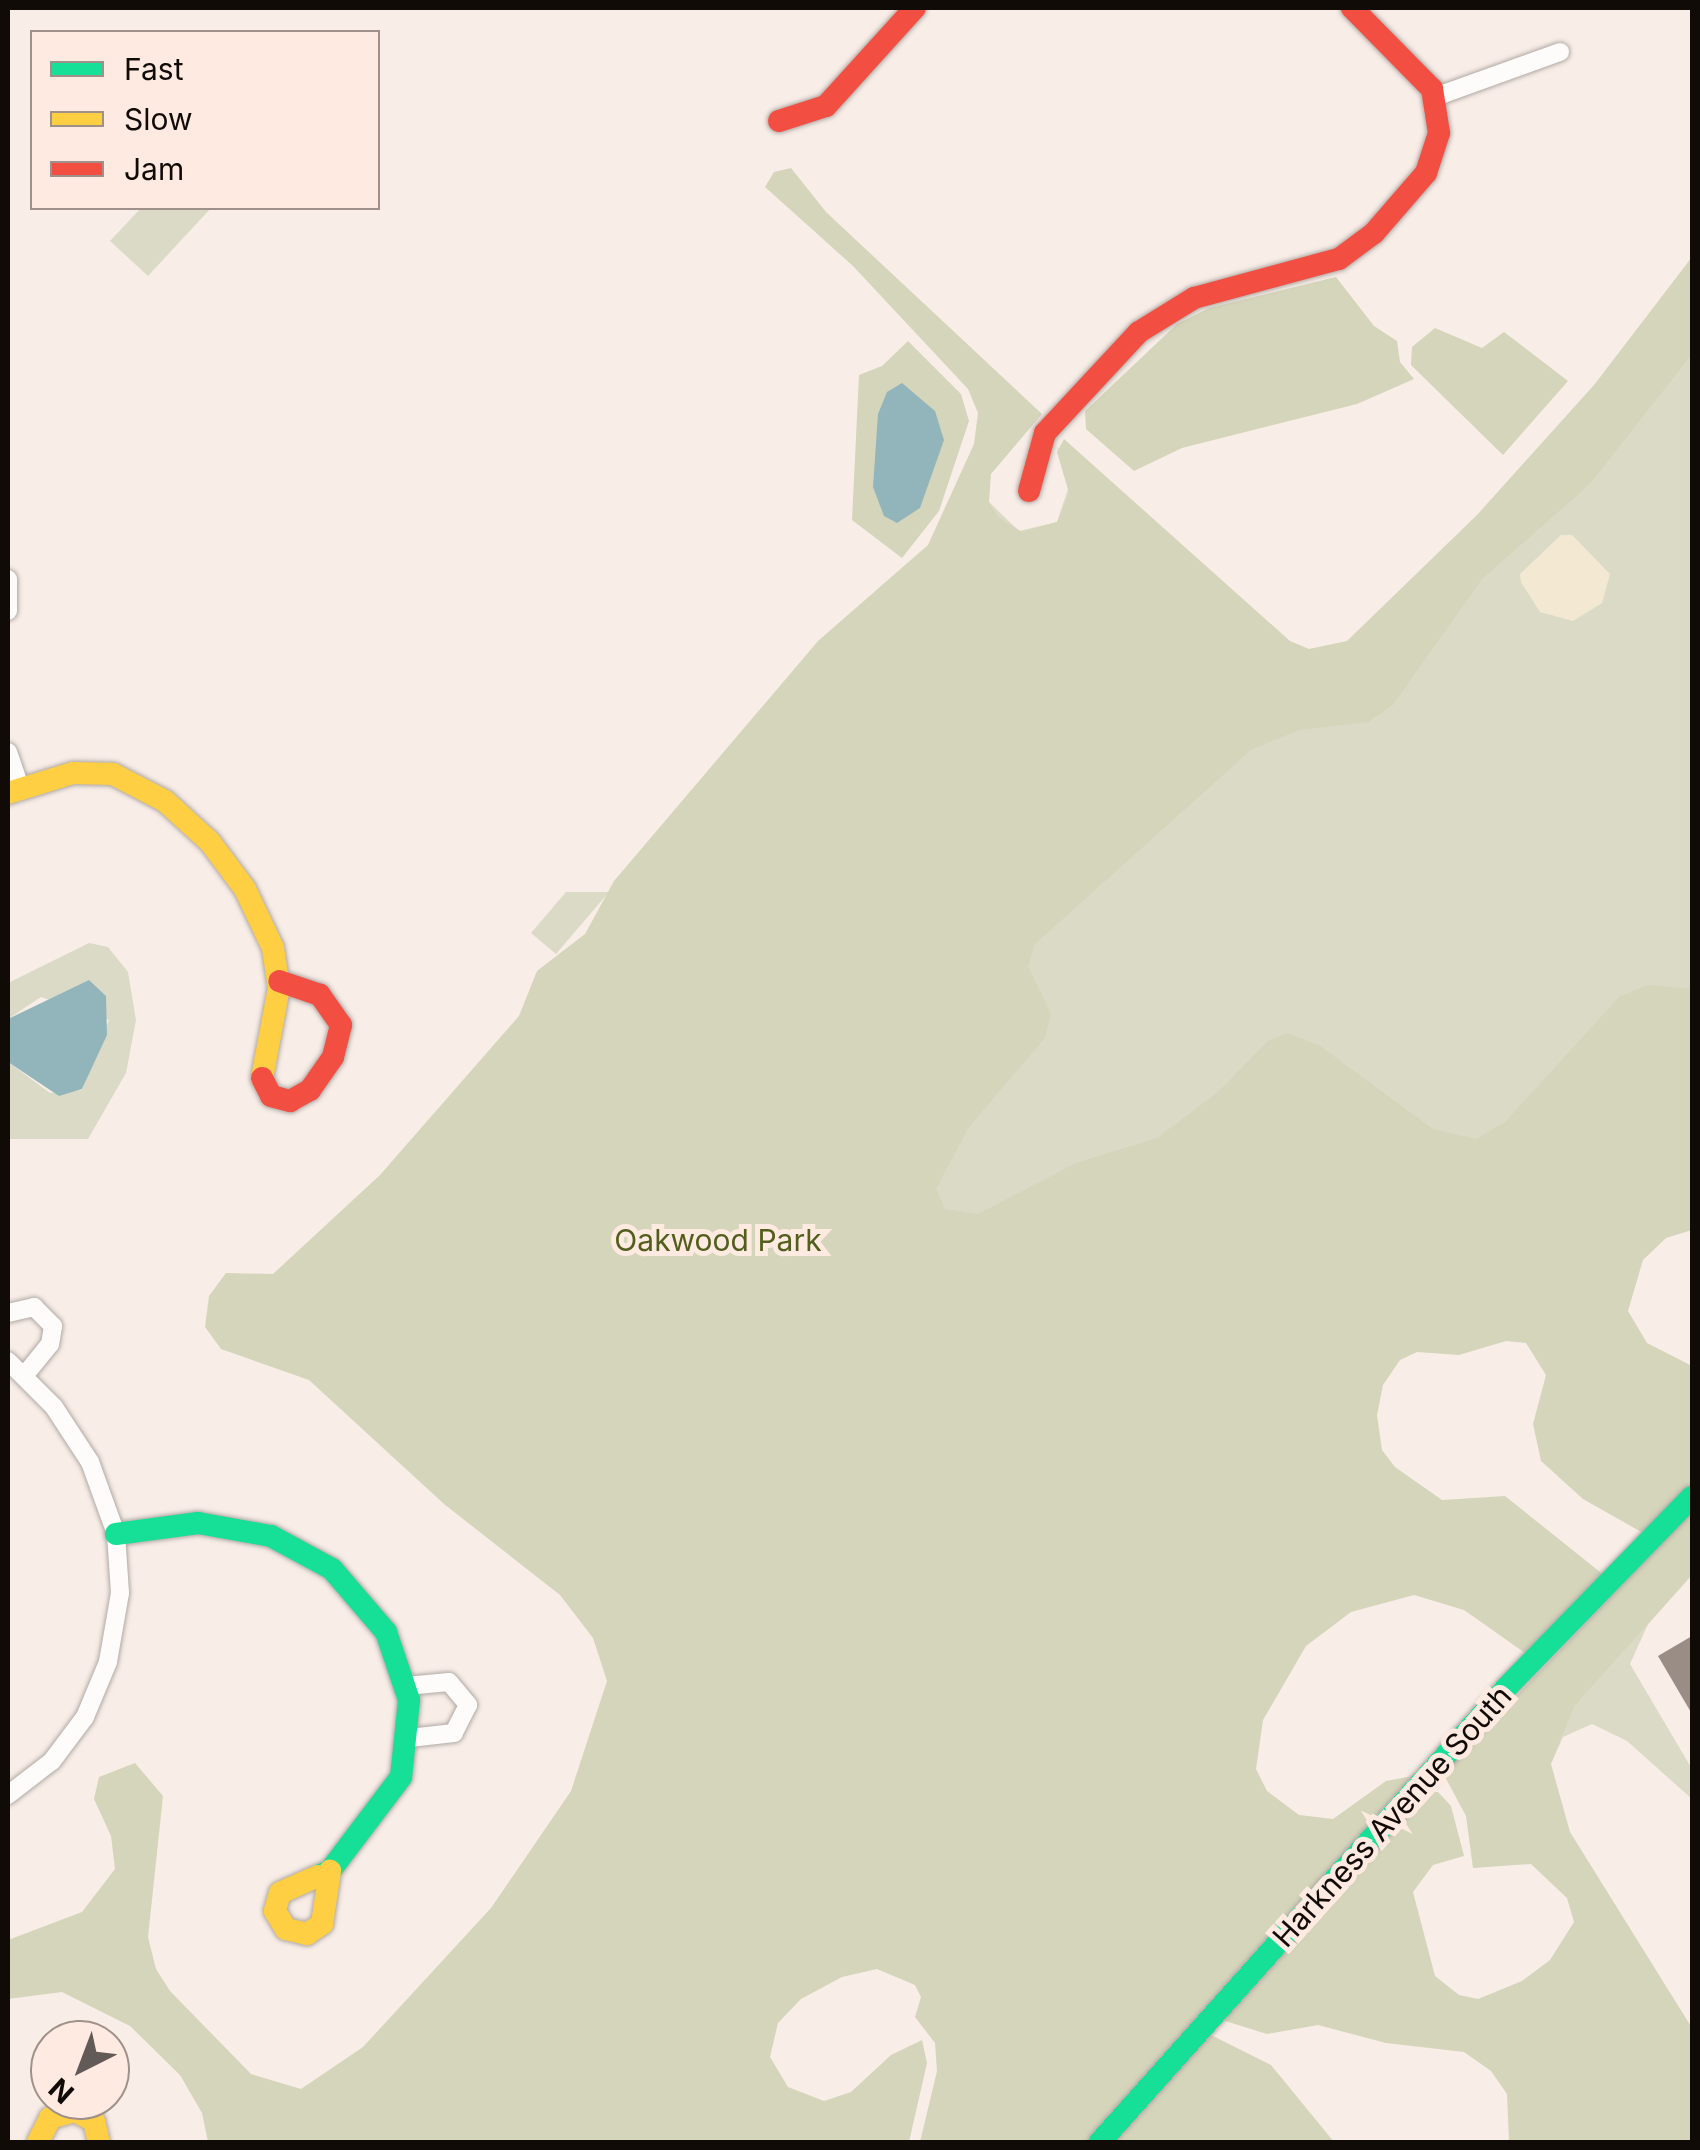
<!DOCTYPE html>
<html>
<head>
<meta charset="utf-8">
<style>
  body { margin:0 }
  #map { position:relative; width:1700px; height:2150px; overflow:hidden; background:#f8ede7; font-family:Inter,sans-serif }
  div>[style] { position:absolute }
  .green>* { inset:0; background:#dbdac6 }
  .forest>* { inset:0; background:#d4d5ba }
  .sand>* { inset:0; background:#f3e9d2 }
  .water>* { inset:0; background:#92b5bc }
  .building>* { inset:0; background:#998d86 }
  .roads { filter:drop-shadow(0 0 2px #b1a9a4) drop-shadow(0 0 2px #b1a9a4) }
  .street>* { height:18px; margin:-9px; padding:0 9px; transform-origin:9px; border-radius:9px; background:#fefcfb }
  .fast>* { height:22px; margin:-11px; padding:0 11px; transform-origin:11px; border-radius:11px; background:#16e098 }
  .slow>* { height:22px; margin:-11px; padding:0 11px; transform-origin:11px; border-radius:11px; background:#ffcf43 }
  .jam>* { height:22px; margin:-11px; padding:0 11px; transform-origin:11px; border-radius:11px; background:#f24e42 }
  span { translate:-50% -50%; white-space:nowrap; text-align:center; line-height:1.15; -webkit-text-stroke:10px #feeae1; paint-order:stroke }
  .park-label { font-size:30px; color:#515e1c }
  .street-label { font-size:30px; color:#110b08 }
  .frame { position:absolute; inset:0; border:10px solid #110b08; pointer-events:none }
  .legend { position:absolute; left:30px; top:30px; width:350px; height:180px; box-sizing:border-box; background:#feeae1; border:2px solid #9f918a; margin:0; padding:12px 18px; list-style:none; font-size:30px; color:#110b08 }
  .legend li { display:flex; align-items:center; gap:20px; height:50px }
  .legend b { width:50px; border:2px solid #9f918a }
  .north { position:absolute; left:30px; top:2020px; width:100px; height:100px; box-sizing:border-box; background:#feeae1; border:2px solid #9f918a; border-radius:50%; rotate:222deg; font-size:28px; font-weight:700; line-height:40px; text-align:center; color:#110b08 }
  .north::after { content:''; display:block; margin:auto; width:35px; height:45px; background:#625a56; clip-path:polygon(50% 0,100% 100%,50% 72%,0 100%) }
</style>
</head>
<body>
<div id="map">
  <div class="green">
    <i style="clip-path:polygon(141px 208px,211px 208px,148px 276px,110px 241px)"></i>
    <i style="clip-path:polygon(1692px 328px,1692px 1110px,700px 1702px,989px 502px,1019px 531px,1057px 522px,1069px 486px,1057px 447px,1353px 705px)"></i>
    <i style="clip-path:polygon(566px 892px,609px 892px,556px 954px,531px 933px)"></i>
    <i style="clip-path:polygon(89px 943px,108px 947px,128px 972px,136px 1020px,126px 1073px,88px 1139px,8px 1139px,8px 1062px,50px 1093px,82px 1090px,109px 1020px,41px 997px,8px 1019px,8px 983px)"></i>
    <i style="clip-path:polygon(1648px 1624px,1630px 1664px,1692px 1769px,1692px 1799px,1627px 1741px,1592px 1724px,1563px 1737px,1551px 1764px,1575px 1706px)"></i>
  </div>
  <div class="forest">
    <i style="clip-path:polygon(791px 168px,826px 212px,1042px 414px,991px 474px,989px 502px,998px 517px,1022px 532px,1057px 522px,1069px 493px,1057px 452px,1064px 439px,1290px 641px,1309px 649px,1347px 641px,1477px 515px,1594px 385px,1692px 257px,1692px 354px,1590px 484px,1482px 579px,1393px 705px,1368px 722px,1299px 730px,1251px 750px,1035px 944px,1028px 966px,1051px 1014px,1045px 1038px,969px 1127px,936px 1189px,945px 1209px,978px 1214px,1076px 1163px,1157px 1138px,1218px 1092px,1268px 1041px,1287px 1033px,1320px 1046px,1433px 1129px,1476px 1139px,1505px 1122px,1619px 997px,1647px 985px,1692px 989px,1692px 1230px,1666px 1238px,1643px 1260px,1628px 1311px,1647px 1343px,1692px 1366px,1692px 1483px,1645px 1534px,1583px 1499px,1541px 1461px,1533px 1424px,1546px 1375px,1526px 1343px,1506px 1341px,1459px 1355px,1417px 1352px,1400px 1360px,1383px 1385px,1377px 1415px,1382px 1450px,1395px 1467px,1442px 1500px,1505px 1496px,1605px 1576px,1525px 1653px,1464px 1610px,1414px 1595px,1351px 1612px,1306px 1646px,1263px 1720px,1256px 1769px,1267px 1791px,1299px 1815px,1333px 1819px,1386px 1781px,1413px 1776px,1087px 2142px,920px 2142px,937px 2071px,935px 2043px,915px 2017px,921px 1997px,915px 1985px,877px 1969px,842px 1977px,801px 1999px,778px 2023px,770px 2057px,788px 2087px,824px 2101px,851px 2092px,891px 2055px,922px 2040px,927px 2063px,909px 2142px,208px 2142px,202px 2113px,180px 2075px,130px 2026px,62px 1992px,8px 1999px,8px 1940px,82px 1912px,115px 1869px,111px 1836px,94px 1799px,99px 1777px,135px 1763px,163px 1796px,148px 1937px,156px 1969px,170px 1991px,251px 2074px,301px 2089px,363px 2047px,491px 1908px,571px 1791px,607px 1681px,593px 1638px,560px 1595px,444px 1504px,309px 1380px,221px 1349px,205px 1327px,209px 1296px,226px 1273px,273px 1274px,380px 1175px,519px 1016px,537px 971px,585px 934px,614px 881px,818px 641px,928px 545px,974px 444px,978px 413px,968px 389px,853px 266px,765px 187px,774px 172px)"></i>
    <i style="clip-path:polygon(1336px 277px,1374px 326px,1397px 341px,1400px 362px,1414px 379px,1357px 404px,1182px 448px,1134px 471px,1086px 429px,1085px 411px,1177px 324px,1209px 308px)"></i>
    <i style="clip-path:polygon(1435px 328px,1482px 348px,1504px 332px,1568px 381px,1503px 455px,1411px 365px,1412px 347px)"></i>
    <i style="clip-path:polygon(908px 341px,961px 394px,969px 421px,939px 511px,902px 558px,852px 520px,859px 375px,882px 366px)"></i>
    <i style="clip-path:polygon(1692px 1512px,1692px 1575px,1575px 1706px,1551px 1764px,1570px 1832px,1692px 2028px,1692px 2142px,1509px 2142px,1507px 2094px,1491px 2071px,1464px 2052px,1386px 2043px,1318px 2025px,1267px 2034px,1222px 2020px,1426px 1792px,1438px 1792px,1451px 1806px,1464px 1856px,1433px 1865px,1413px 1892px,1435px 1976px,1459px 1995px,1478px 1999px,1522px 1981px,1550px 1960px,1574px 1922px,1567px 1898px,1531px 1864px,1473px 1868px,1466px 1816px,1443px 1773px)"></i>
    <i style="clip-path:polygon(1209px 2034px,1271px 2065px,1334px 2142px,1113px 2142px)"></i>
  </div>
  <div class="sand">
    <i style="clip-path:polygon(1561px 535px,1572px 535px,1610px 574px,1602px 603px,1573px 621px,1540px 612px,1521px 582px,1520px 574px)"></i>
  </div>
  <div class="water">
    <i style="clip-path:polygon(902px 383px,935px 411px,944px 440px,920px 508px,897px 523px,884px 516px,873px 487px,878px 414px,887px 392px)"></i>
    <i style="clip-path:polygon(89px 980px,106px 996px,107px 1035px,82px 1089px,59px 1096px,8px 1062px,8px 1019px)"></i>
  </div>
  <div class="building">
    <i style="clip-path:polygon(1692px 1636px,1692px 1714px,1658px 1656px)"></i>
  </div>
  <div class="roads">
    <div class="street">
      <i style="left:1435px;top:97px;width:133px;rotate:-19.8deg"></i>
      <i style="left:8px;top:579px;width:32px;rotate:90deg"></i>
      <i style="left:8px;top:752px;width:39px;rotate:71deg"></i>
      <i style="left:8px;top:1313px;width:27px;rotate:-13deg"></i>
      <i style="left:34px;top:1307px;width:27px;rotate:45deg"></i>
      <i style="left:53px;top:1326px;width:18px;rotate:99deg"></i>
      <i style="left:50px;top:1344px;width:41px;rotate:129.1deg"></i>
      <i style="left:8px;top:1361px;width:65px;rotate:45deg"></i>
      <i style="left:54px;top:1407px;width:66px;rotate:56.8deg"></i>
      <i style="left:90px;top:1462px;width:77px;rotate:70.1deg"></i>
      <i style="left:116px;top:1534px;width:59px;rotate:86.1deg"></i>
      <i style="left:120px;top:1593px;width:70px;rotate:99.9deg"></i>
      <i style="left:108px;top:1662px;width:60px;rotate:112.7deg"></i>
      <i style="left:85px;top:1717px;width:55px;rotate:126.9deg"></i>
      <i style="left:52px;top:1761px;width:56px;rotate:142.3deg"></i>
      <i style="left:406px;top:1686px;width:43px;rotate:-5.3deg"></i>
      <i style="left:449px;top:1682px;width:30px;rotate:50deg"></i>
      <i style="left:468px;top:1705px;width:31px;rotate:117deg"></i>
      <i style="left:454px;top:1733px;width:45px;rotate:173.7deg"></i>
    </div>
    <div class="fast">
      <i style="left:116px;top:1534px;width:83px;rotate:-7.6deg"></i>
      <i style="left:198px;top:1523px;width:74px;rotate:10.1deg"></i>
      <i style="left:271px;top:1536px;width:69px;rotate:28.4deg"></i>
      <i style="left:332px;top:1569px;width:83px;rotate:49.4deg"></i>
      <i style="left:386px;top:1632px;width:72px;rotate:71.3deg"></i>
      <i style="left:409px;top:1700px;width:77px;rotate:95.9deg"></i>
      <i style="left:401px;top:1777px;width:118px;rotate:127.1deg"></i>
      <i style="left:330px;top:1871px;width:13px;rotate:157deg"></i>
      <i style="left:1100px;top:2142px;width:613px;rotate:-48.17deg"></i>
      <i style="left:1509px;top:1685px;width:262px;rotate:-45.8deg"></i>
    </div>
    <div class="slow">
      <i style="left:8px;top:793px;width:68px;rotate:-17.1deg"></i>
      <i style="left:73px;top:773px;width:40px;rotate:1.4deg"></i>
      <i style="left:113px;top:774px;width:59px;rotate:27.4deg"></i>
      <i style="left:165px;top:801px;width:61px;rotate:42.3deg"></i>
      <i style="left:210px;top:842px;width:59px;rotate:53.3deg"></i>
      <i style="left:245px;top:889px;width:65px;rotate:64.6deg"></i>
      <i style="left:273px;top:948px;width:40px;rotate:81.5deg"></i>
      <i style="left:279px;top:988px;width:92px;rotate:100.7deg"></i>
      <i style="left:318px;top:1876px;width:42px;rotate:155.9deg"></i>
      <i style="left:280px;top:1893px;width:19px;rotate:106deg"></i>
      <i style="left:275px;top:1911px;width:21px;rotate:59deg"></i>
      <i style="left:286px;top:1929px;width:22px;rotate:13deg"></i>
      <i style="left:307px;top:1934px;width:18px;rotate:-34deg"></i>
      <i style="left:322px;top:1924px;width:54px;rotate:-81.4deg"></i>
      <i style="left:38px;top:2142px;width:27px;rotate:-63deg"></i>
      <i style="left:50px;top:2118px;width:26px;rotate:-16deg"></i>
      <i style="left:75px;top:2111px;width:21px;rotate:28deg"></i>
      <i style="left:94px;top:2121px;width:22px;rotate:77deg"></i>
    </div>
    <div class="jam">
      <i style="left:779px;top:121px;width:49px;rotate:-17.7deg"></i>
      <i style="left:826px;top:106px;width:132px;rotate:-47.8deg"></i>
      <i style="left:1029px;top:491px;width:60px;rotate:-74.6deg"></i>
      <i style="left:1045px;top:433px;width:138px;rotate:-47.1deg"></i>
      <i style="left:1139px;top:332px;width:65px;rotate:-31.7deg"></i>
      <i style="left:1194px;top:298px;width:150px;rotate:-15.1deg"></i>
      <i style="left:1339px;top:259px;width:44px;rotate:-36.6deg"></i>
      <i style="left:1374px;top:233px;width:79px;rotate:-49.1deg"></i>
      <i style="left:1426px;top:173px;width:42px;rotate:-72deg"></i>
      <i style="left:1439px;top:133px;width:45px;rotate:-99deg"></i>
      <i style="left:1432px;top:89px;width:114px;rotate:-134.6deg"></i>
      <i style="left:262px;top:1078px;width:20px;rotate:63deg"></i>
      <i style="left:271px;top:1096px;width:20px;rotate:15deg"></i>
      <i style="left:290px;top:1101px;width:23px;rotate:-29deg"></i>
      <i style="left:310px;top:1090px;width:40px;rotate:-55.1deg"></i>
      <i style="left:333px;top:1057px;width:33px;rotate:-76deg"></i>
      <i style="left:341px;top:1025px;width:37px;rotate:-125deg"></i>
      <i style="left:320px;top:995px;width:43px;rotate:-161.1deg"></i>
    </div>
  </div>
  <div class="park-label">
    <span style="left:718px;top:1240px">Oakwood Park</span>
  </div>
  <div class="street-label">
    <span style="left:1392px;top:1816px;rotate:-48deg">Harkness Avenue South</span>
  </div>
  <div class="frame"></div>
  <ul class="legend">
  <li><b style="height:12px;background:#16e098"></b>Fast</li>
  <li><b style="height:12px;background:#ffcf43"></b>Slow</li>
  <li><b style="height:12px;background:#f24e42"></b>Jam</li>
  </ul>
  <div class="north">N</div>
</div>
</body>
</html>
